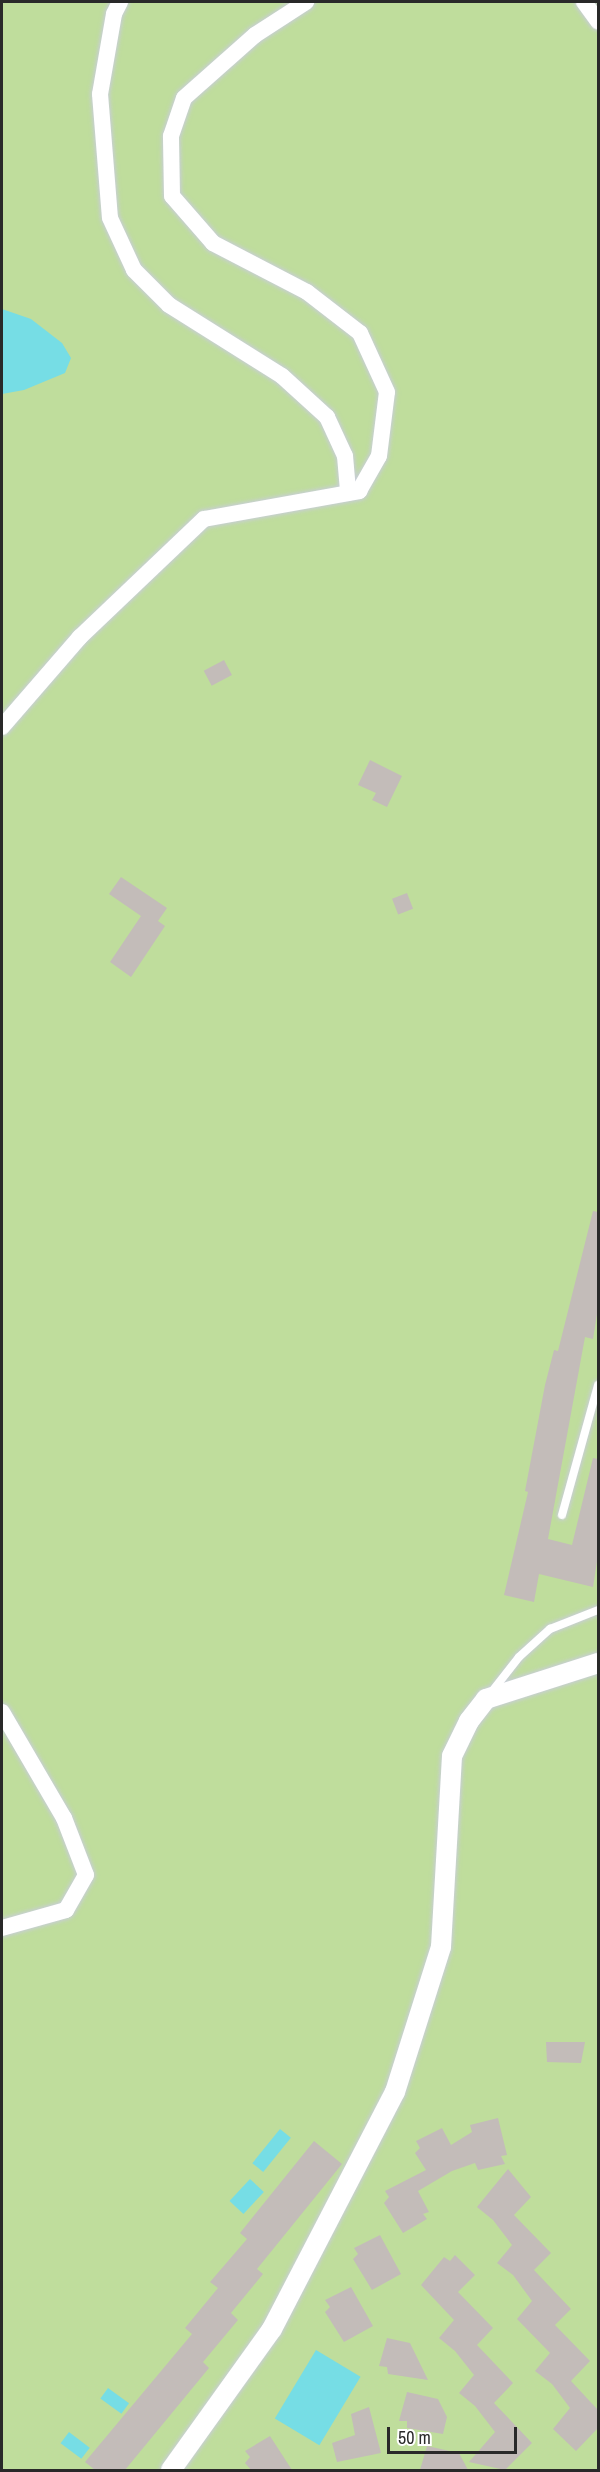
<!DOCTYPE html>
<html>
<head>
<meta charset="utf-8">
<style>
  body { margin:0 }
  #map { position:relative; width:600px; height:2472px; overflow:hidden; background:#ebe2dc; font-family:"Archivo Narrow",sans-serif }
  div>[style] { position:absolute }
  .green>* { inset:0; background:#bfdd9c; transform-origin:0 0 }
  .water>* { inset:0; background:#76dde5; transform-origin:0 0 }
  .building>* { inset:0; background:#c3bcb9; transform-origin:0 0 }
  .roads { filter:drop-shadow(0 0 2px #c8ced6) drop-shadow(0 0 2px #c8ced6) }
  .service>* { height:8px; margin:-4px; padding:0 4px; transform-origin:4px; border-radius:4px; background:#fff }
  .minor>* { height:16px; margin:-8px; padding:0 8px; transform-origin:8px; border-radius:8px; background:#fff }
  .tertiary>* { height:20px; margin:-10px; padding:0 10px; transform-origin:10px; border-radius:10px; background:#fff }
  span { translate:-50% -50%; white-space:nowrap; text-align:center; line-height:1.15; -webkit-text-stroke:5px #fff; paint-order:stroke }
  .frame { position:absolute; inset:0; border:3px solid #292929; pointer-events:none }
  .scale { position:absolute; left:387px; top:2427px; width:130px; height:27px; box-sizing:border-box; border:3px solid #292929; border-top:0; padding-left:8px; font-size:18px; line-height:21px; white-space:nowrap; color:#292929; -webkit-text-stroke:4px #fff; paint-order:stroke }
</style>
</head>
<body>
<div id="map">
  <div class="green">
    <i style="left:2px;top:2px;width:596px;height:2468px"></i>
  </div>
  <div class="water">
    <i style="clip-path:polygon(2px 309px,31px 319px,62px 343px,71px 358px,65px 373px,24px 390px,2px 394px)"></i>
    <i style="left:280px;top:2129px;width:14px;height:44px;rotate:39deg"></i>
    <i style="left:250px;top:2179px;width:19px;height:30px;rotate:43deg"></i>
    <i style="left:316px;top:2350px;width:52px;height:80px;rotate:31deg"></i>
    <i style="left:108px;top:2388px;width:26px;height:13px;rotate:36deg"></i>
    <i style="left:69px;top:2432px;width:26px;height:14px;rotate:37deg"></i>
  </div>
  <div class="building">
    <i style="left:224px;top:660px;width:17px;height:23px;rotate:62deg"></i>
    <i style="clip-path:polygon(370px 760px,402px 776px,387px 807px,372px 800px,376px 793px,358px 785px)"></i>
    <i style="clip-path:polygon(121px 877px,167px 908px,158px 921px,165px 926px,131px 977px,110px 962px,141px 916px,109px 894px)"></i>
    <i style="left:407px;top:893px;width:17px;height:16px;rotate:69deg"></i>
    <i style="clip-path:polygon(593px 1211px,598px 1212px,598px 1308px,593px 1339px,585px 1337px,548px 1539px,572px 1545px,593px 1458px,598px 1459px,598px 1555px,593px 1587px,539px 1574px,534px 1602px,504px 1595px,528px 1492px,525px 1491px,545px 1385px,554px 1350px,558px 1351px)"></i>
    <i style="clip-path:polygon(546px 2042px,585px 2042px,581px 2063px,547px 2062px)"></i>
    <i style="clip-path:polygon(498px 2118px,507px 2155px,501px 2156px,505px 2164px,478px 2170px,475px 2163px,452px 2171px,418px 2191px,429px 2212px,423px 2214px,427px 2219px,403px 2233px,384px 2203px,389px 2197px,385px 2191px,426px 2170px,415px 2153px,420px 2148px,416px 2141px,442px 2128px,451px 2145px,472px 2132px,470px 2125px)"></i>
    <i style="clip-path:polygon(314px 2141px,342px 2164px,257px 2269px,263px 2274px,231px 2313px,238px 2320px,203px 2362px,209px 2368px,125px 2470px,95px 2470px,85px 2462px,192px 2334px,185px 2328px,218px 2288px,210px 2282px,247px 2239px,240px 2233px)"></i>
    <i style="clip-path:polygon(508px 2169px,531px 2197px,514px 2215px,551px 2253px,534px 2270px,571px 2309px,555px 2325px,590px 2361px,571px 2381px,598px 2410px,598px 2428px,576px 2451px,553px 2429px,570px 2408px,552px 2384px,535px 2371px,550px 2353px,517px 2319px,532px 2301px,513px 2275px,497px 2263px,512px 2245px,493px 2220px,477px 2207px)"></i>
    <i style="clip-path:polygon(380px 2235px,401px 2274px,372px 2290px,353px 2259px,358px 2254px,354px 2248px)"></i>
    <i style="clip-path:polygon(455px 2255px,475px 2275px,458px 2292px,493px 2328px,477px 2345px,513px 2383px,494px 2403px,532px 2443px,505px 2470px,469px 2462px,495px 2432px,475px 2406px,459px 2393px,474px 2375px,455px 2351px,439px 2338px,454px 2320px,421px 2285px,444px 2257px,450px 2261px)"></i>
    <i style="clip-path:polygon(351px 2287px,373px 2326px,344px 2342px,325px 2312px,330px 2307px,325px 2300px)"></i>
    <i style="clip-path:polygon(387px 2338px,410px 2343px,428px 2380px,388px 2374px,387px 2367px,379px 2366px)"></i>
    <i style="clip-path:polygon(407px 2392px,438px 2399px,447px 2417px,443px 2434px,407px 2428px,407px 2421px,399px 2421px)"></i>
    <i style="clip-path:polygon(369px 2407px,381px 2453px,337px 2462px,332px 2443px,355px 2435px,351px 2414px)"></i>
    <i style="clip-path:polygon(270px 2436px,292px 2470px,251px 2470px,245px 2463px,250px 2457px,245px 2451px)"></i>
    <i style="clip-path:polygon(427px 2446px,459px 2453px,468px 2470px,420px 2470px)"></i>
  </div>
  <div class="roads">
    <div class="service">
      <i style="left:562px;top:1515px;width:135px;rotate:-74.5deg"></i>
      <i style="left:490px;top:1694px;width:47px;rotate:-51.9deg"></i>
      <i style="left:519px;top:1657px;width:42px;rotate:-42.1deg"></i>
      <i style="left:550px;top:1629px;width:52px;rotate:-21.6deg"></i>
    </div>
    <div class="minor">
      <i style="left:120px;top:2px;width:13px;rotate:117deg"></i>
      <i style="left:114px;top:14px;width:81px;rotate:99.9deg"></i>
      <i style="left:100px;top:94px;width:124px;rotate:85.4deg"></i>
      <i style="left:110px;top:218px;width:57px;rotate:65.2deg"></i>
      <i style="left:134px;top:270px;width:49px;rotate:45deg"></i>
      <i style="left:169px;top:305px;width:133px;rotate:32.1deg"></i>
      <i style="left:282px;top:376px;width:61px;rotate:42.3deg"></i>
      <i style="left:327px;top:417px;width:43px;rotate:65.2deg"></i>
      <i style="left:345px;top:456px;width:37px;rotate:85deg"></i>
      <i style="left:584px;top:2px;width:24px;rotate:54deg"></i>
      <i style="left:2px;top:727px;width:119px;rotate:-49.1deg"></i>
      <i style="left:80px;top:637px;width:171px;rotate:-43.6deg"></i>
      <i style="left:204px;top:519px;width:158px;rotate:-10.2deg"></i>
      <i style="left:359px;top:491px;width:40px;rotate:-60.3deg"></i>
      <i style="left:379px;top:456px;width:64px;rotate:-82.9deg"></i>
      <i style="left:387px;top:392px;width:65px;rotate:-114.6deg"></i>
      <i style="left:360px;top:333px;width:67px;rotate:-142.3deg"></i>
      <i style="left:307px;top:292px;width:106px;rotate:-152.5deg"></i>
      <i style="left:213px;top:243px;width:62px;rotate:-131.1deg"></i>
      <i style="left:172px;top:196px;width:60px;rotate:-91deg"></i>
      <i style="left:171px;top:136px;width:40px;rotate:-71.1deg"></i>
      <i style="left:184px;top:98px;width:95px;rotate:-41.6deg"></i>
      <i style="left:255px;top:35px;width:61px;rotate:-32.9deg"></i>
      <i style="left:2px;top:1712px;width:123px;rotate:59.7deg"></i>
      <i style="left:64px;top:1818px;width:61px;rotate:68.9deg"></i>
      <i style="left:86px;top:1875px;width:40px;rotate:119.7deg"></i>
      <i style="left:66px;top:1910px;width:66px;rotate:164.3deg"></i>
    </div>
    <div class="tertiary">
      <i style="left:171px;top:2470px;width:173px;rotate:-54.4deg"></i>
      <i style="left:272px;top:2329px;width:267px;rotate:-62.6deg"></i>
      <i style="left:395px;top:2092px;width:152px;rotate:-72.4deg"></i>
      <i style="left:441px;top:1947px;width:191px;rotate:-86.7deg"></i>
      <i style="left:452px;top:1756px;width:39px;rotate:-64deg"></i>
      <i style="left:469px;top:1721px;width:28px;rotate:-52deg"></i>
      <i style="left:486px;top:1699px;width:118px;rotate:-17.8deg"></i>
    </div>
  </div>
  <div class="frame"></div>
  <div class="scale">50 m</div>
</div>
</body>
</html>
